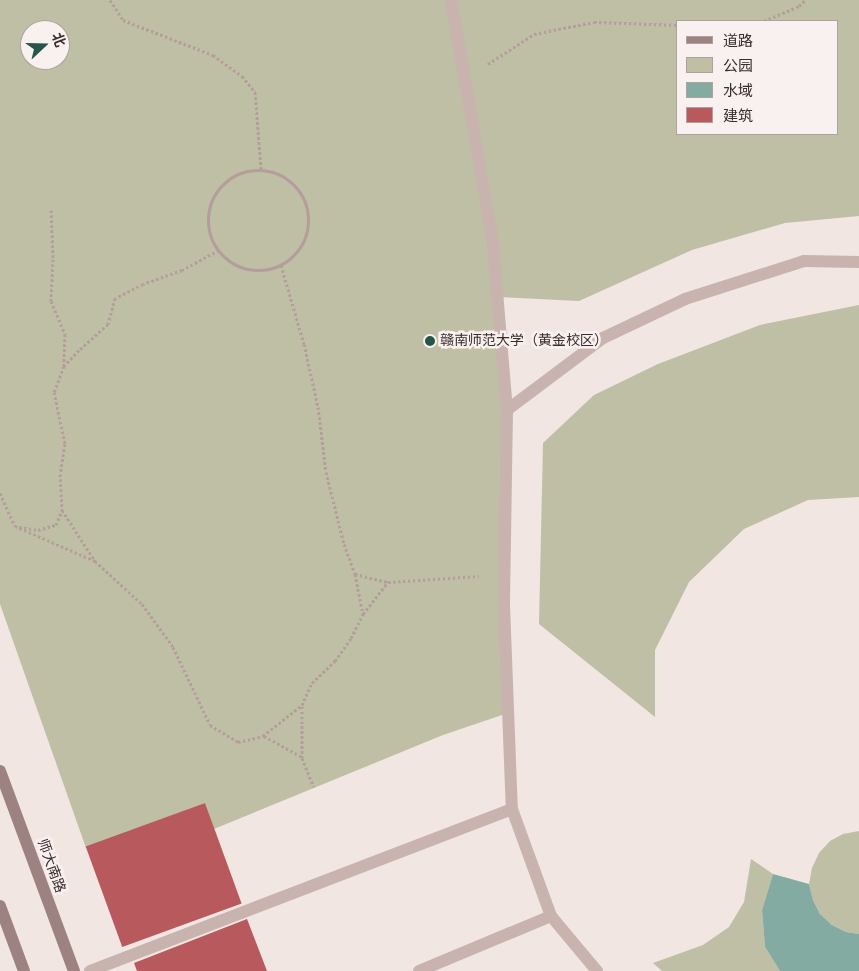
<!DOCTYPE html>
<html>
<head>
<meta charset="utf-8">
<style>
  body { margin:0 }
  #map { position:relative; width:859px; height:971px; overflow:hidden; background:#f1e6e2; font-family:Karla,"Noto Sans SC",sans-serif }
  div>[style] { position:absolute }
  .green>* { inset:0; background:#bebfa4 }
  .water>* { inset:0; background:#84aba2 }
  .building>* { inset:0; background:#b8595e; transform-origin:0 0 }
  .path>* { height:3px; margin-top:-1.5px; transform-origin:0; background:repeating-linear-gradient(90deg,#b49d9a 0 2.5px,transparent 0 5px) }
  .path>.ring { margin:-1.5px; padding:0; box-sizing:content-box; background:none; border:3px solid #b49d9a; border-radius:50% }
  .street>* { height:12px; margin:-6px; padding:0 6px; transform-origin:6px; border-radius:6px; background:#c8b3af }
  .secondary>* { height:12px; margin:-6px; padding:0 6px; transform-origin:6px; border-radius:6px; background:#9c8381 }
  .dots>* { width:14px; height:14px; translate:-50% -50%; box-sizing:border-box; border:2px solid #f9f1ef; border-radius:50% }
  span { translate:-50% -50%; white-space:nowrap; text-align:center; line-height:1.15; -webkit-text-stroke:5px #f9f1ef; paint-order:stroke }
  .poi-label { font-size:14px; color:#382d2c }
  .left { translate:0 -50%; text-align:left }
  .street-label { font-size:14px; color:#382d2c }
  .legend { position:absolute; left:676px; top:20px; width:162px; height:115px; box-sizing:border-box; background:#f9f1ef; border:1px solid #aca3a1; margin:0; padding:6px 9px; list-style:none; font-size:15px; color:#382d2c }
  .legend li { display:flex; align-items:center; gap:10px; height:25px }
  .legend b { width:25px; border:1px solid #aca3a1 }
  .north { position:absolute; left:20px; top:20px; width:50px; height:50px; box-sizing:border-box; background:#f9f1ef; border:1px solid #aca3a1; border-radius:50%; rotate:69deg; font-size:14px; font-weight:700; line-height:20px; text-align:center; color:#382d2c }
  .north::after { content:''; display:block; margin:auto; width:18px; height:22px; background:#26554b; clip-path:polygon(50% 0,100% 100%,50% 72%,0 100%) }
</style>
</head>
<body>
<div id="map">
  <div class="green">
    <i style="clip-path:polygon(evenodd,0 0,859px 0,859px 216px,785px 223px,692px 250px,579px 301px,498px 297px,507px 410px,508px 713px,443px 735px,214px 829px,205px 803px,86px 848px,0 604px,0 0,678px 21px,838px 21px,838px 134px,678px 134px,678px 21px,0 0,30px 30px,60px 30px,60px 60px,30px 60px,30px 30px)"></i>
    <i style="clip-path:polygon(859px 305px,859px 497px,808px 500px,744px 529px,689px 582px,655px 650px,655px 717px,539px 624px,543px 443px,594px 395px,658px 364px,760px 325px)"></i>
    <i style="clip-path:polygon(859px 831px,859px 934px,846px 932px,832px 925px,820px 914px,813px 900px,809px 884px,812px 868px,819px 853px,830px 841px,843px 834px)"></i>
    <i style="clip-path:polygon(751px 859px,773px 874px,762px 910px,765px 947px,780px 971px,662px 971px,653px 963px,703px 945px,729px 927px,744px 902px)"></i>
  </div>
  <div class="water">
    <i style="clip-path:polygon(773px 874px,809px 884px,813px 900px,820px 914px,832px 925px,846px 932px,859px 934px,859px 971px,780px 971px,765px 947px,762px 910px)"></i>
  </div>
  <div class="building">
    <i style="left:205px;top:803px;width:107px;height:127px;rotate:70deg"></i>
    <i style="clip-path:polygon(247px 919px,267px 971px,137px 971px,134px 963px)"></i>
  </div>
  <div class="path">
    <i style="left:110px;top:0;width:24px;rotate:57deg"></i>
    <i style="left:123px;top:20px;width:97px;rotate:21.3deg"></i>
    <i style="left:213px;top:55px;width:36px;rotate:36deg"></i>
    <i style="left:242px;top:76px;width:21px;rotate:51deg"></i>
    <i style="left:255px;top:92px;width:77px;rotate:85.5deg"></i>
    <i style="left:764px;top:21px;width:38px;rotate:-23deg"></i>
    <i style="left:799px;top:6px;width:8px;rotate:-45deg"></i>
    <i style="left:488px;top:64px;width:55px;rotate:-33.1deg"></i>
    <i style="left:534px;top:34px;width:61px;rotate:-11.3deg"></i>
    <i style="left:594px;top:22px;width:84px;rotate:2deg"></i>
    <i class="ring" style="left:208px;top:170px;width:97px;height:97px"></i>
    <i style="left:51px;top:210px;width:49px;rotate:87.7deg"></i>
    <i style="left:53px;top:259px;width:42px;rotate:92.7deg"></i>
    <i style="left:51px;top:301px;width:36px;rotate:67deg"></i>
    <i style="left:65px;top:334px;width:32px;rotate:92deg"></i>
    <i style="left:219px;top:250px;width:42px;rotate:151.6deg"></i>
    <i style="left:182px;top:270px;width:41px;rotate:160.3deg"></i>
    <i style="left:143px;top:284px;width:31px;rotate:153deg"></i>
    <i style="left:115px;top:298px;width:27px;rotate:105deg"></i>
    <i style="left:108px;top:324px;width:39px;rotate:138deg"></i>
    <i style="left:79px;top:350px;width:22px;rotate:133deg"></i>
    <i style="left:64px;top:366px;width:28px;rotate:111deg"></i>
    <i style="left:54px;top:392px;width:53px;rotate:78.1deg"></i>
    <i style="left:65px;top:444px;width:30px;rotate:99deg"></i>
    <i style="left:60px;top:474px;width:36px;rotate:87deg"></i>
    <i style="left:62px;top:510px;width:61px;rotate:57.1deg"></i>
    <i style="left:95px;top:561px;width:64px;rotate:42.5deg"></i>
    <i style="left:142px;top:604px;width:53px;rotate:54.2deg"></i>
    <i style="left:173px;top:647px;width:86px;rotate:64.6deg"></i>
    <i style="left:210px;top:725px;width:33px;rotate:31deg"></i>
    <i style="left:238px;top:742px;width:26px;rotate:-13deg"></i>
    <i style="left:263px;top:736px;width:50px;rotate:-38.5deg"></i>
    <i style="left:302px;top:705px;width:24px;rotate:-66deg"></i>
    <i style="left:312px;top:683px;width:32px;rotate:-44deg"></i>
    <i style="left:335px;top:661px;width:28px;rotate:-55deg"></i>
    <i style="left:351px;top:638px;width:27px;rotate:-63deg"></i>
    <i style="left:363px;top:614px;width:41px;rotate:-52deg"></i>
    <i style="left:281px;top:265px;width:82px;rotate:73.8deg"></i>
    <i style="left:304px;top:344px;width:65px;rotate:77.5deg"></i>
    <i style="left:318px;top:407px;width:65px;rotate:83deg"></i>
    <i style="left:326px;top:472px;width:74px;rotate:76deg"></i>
    <i style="left:344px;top:544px;width:32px;rotate:70deg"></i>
    <i style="left:355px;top:574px;width:34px;rotate:14deg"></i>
    <i style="left:388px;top:582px;width:91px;rotate:-3.8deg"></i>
    <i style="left:0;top:493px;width:36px;rotate:66deg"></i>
    <i style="left:15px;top:526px;width:87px;rotate:23.6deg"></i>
    <i style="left:19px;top:527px;width:19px;rotate:9deg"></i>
    <i style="left:38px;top:530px;width:19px;rotate:-16deg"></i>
    <i style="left:56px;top:525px;width:16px;rotate:-68deg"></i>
    <i style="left:355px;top:574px;width:41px;rotate:78.7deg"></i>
    <i style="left:302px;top:706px;width:52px;rotate:90deg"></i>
    <i style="left:302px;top:758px;width:31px;rotate:68deg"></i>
    <i style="left:264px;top:736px;width:43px;rotate:28.9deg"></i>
  </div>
  <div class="street">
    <i style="left:451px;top:0;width:248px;rotate:80.2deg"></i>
    <i style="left:493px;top:244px;width:167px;rotate:85.2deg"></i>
    <i style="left:507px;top:410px;width:195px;rotate:90.9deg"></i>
    <i style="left:504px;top:605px;width:204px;rotate:87.8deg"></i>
    <i style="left:512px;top:809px;width:114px;rotate:70deg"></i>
    <i style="left:551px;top:916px;width:72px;rotate:50.1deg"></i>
    <i style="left:507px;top:410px;width:120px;rotate:-36.9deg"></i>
    <i style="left:603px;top:338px;width:91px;rotate:-25.4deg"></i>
    <i style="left:685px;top:299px;width:125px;rotate:-17.7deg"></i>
    <i style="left:804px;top:261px;width:55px;rotate:1deg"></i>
    <i style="left:90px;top:971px;width:452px;rotate:-21deg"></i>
    <i style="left:419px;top:971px;width:143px;rotate:-22.6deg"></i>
  </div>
  <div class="secondary">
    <i style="left:0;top:771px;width:213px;rotate:69.7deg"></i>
    <i style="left:0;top:906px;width:69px;rotate:69.7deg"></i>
  </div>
  <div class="dots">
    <i style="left:430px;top:341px;background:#26554b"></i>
  </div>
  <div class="poi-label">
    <span class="left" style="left:440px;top:341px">赣南师范大学（黄金校区）</span>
  </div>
  <div class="street-label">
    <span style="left:51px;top:866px;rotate:70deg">师大南路</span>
  </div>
  <ul class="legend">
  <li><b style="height:6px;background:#9c8381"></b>道路</li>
  <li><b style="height:14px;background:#bebfa4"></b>公园</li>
  <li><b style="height:14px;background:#84aba2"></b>水域</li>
  <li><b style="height:14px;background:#b8595e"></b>建筑</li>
  </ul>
  <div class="north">北</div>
</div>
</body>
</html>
